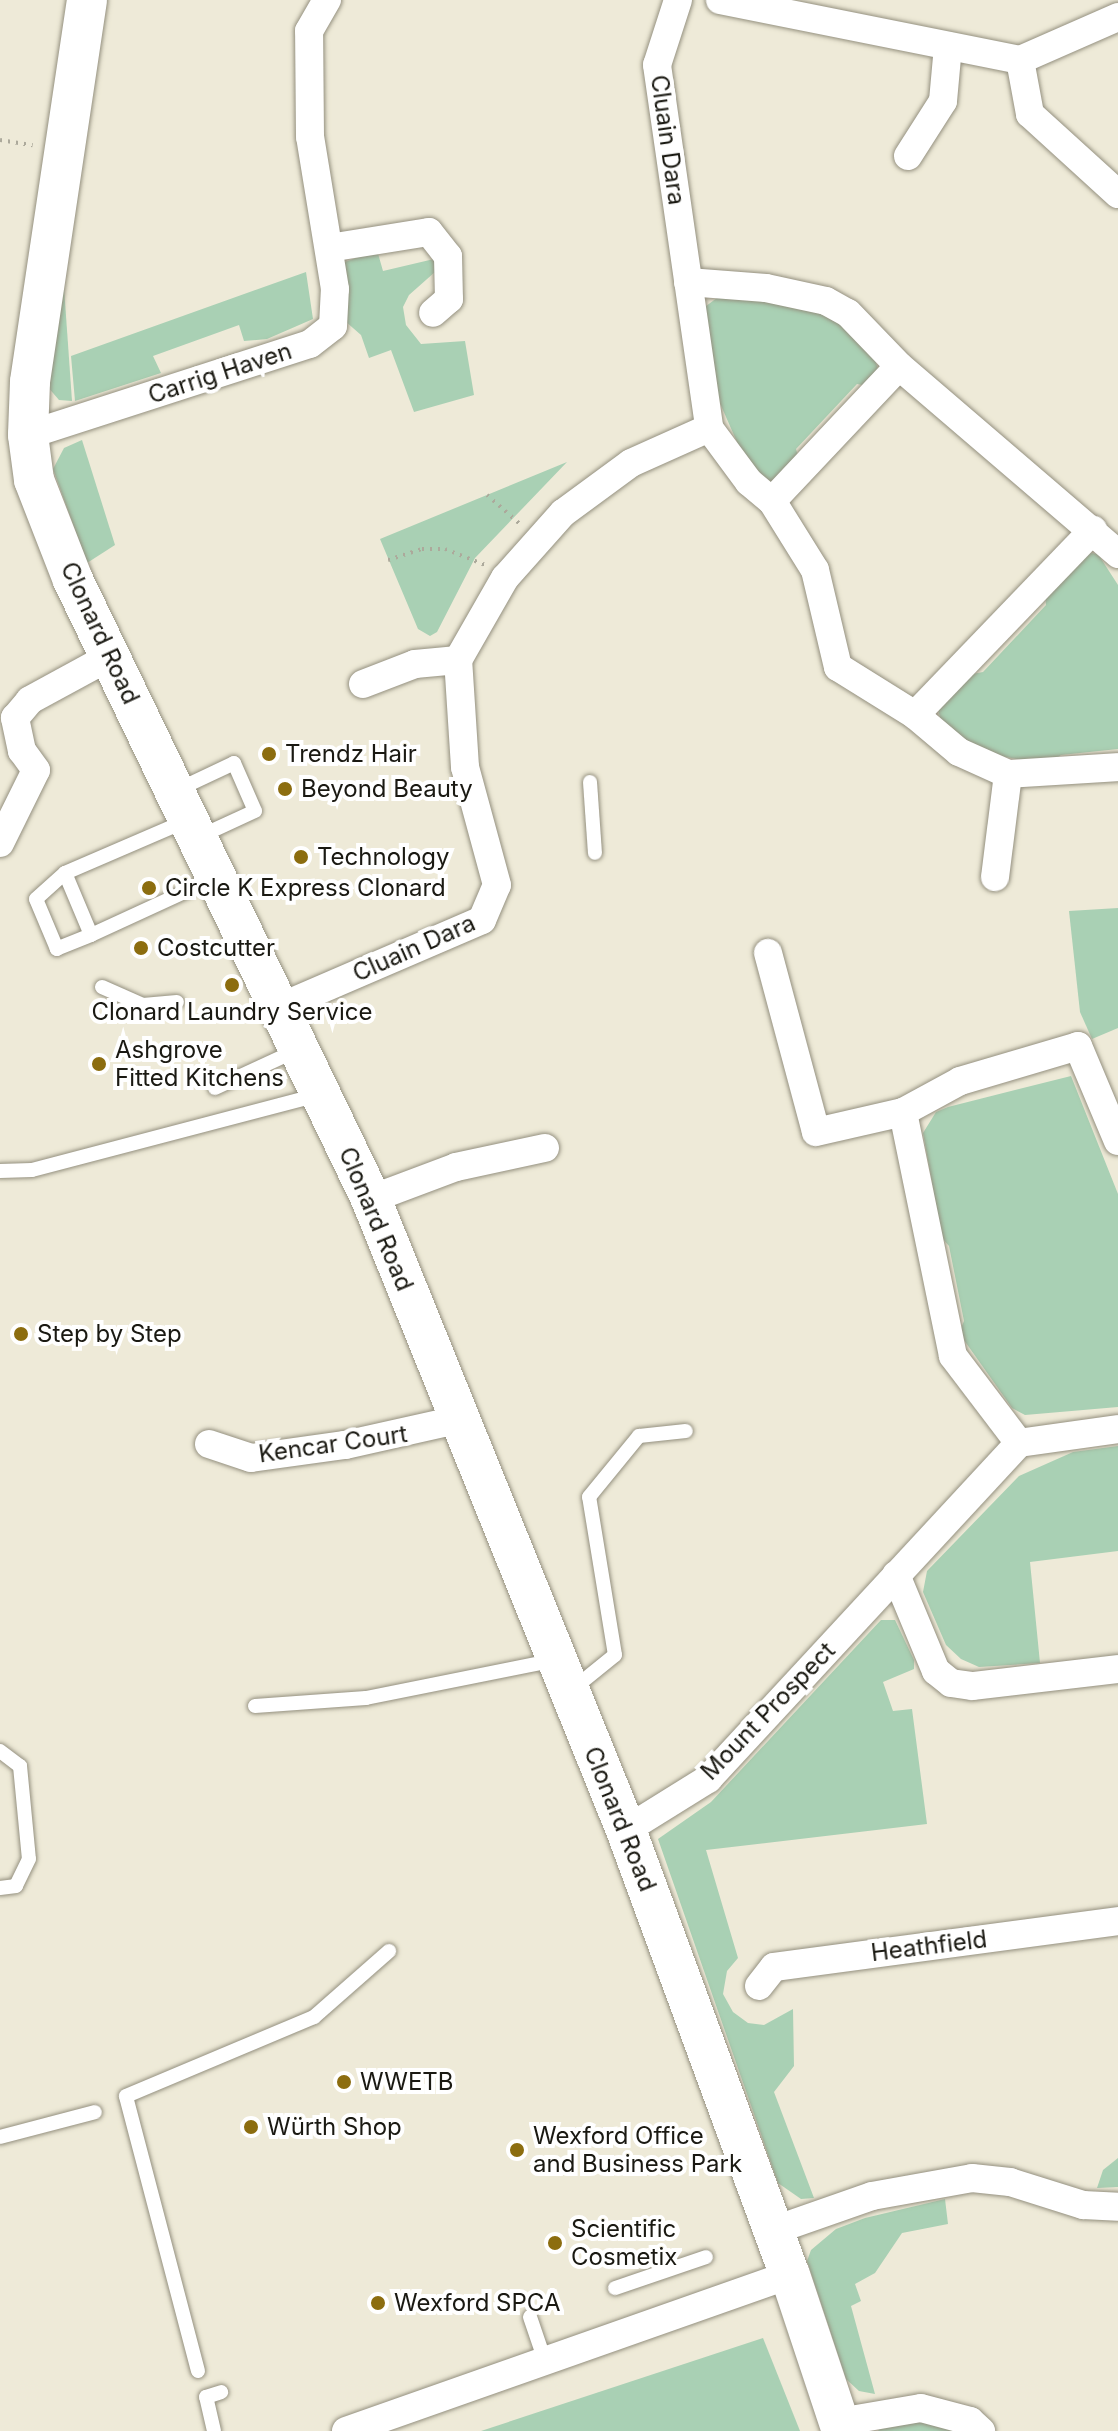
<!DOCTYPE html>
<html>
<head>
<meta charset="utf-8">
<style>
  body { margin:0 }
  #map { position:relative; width:1118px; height:2431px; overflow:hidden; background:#eeead8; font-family:Inter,sans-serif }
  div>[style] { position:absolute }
  .green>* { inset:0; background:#a9d0b4 }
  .path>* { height:4px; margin-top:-2px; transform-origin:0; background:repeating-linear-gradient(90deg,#aca99b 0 2px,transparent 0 8px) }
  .roads { filter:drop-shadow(0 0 2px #94907f) drop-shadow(0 0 2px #94907f) }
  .lane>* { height:14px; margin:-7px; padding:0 7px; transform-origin:7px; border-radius:7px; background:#fff }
  .street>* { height:28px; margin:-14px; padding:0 14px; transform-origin:14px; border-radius:14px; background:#fff }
  .secondary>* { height:40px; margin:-20px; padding:0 20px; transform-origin:20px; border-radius:20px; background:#fff }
  .dots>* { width:22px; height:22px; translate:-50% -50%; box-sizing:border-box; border:4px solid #fff; border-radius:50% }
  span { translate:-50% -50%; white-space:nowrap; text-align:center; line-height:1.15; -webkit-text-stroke:8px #fff; paint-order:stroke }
  .street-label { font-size:24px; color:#1a1912 }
  .poi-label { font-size:24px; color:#1a1912 }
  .left { translate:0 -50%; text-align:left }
</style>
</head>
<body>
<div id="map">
  <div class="green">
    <i style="clip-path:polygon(377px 250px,383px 271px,434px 259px,435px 272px,409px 295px,403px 307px,406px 325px,421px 344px,465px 341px,474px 395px,414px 412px,391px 350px,369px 358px,361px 335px,345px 321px,345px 262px)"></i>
    <i style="clip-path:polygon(62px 259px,72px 401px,59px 400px,47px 386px)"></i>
    <i style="clip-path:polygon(306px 272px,313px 319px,267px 339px,244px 341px,239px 325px,153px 356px,161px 373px,75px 401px,71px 356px)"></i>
    <i style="clip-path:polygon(721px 295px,828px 310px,872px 351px,878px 369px,868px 386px,857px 384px,796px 449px,799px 459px,775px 483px,762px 481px,741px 451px,715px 392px,702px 309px)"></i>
    <i style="clip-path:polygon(82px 440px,115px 545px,87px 563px,53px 469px,64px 448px)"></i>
    <i style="clip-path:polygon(567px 462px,475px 558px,437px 632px,430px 636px,418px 629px,380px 539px)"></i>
    <i style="clip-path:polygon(1081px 552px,1098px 554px,1118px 585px,1118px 749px,1061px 755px,1048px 765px,990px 754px,942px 726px,938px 709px,967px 675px,983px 672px,1046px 605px,1045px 592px)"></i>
    <i style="clip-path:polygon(1118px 908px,1118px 1028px,1092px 1039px,1080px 1012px,1069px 911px)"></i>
    <i style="clip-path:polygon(1071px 1076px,1118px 1194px,1118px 1407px,1025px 1415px,1012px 1408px,959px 1333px,964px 1321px,949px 1246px,942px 1238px,923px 1133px,936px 1112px,948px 1107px)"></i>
    <i style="clip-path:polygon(1118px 1446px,1118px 1551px,1030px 1562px,1040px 1663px,979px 1667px,961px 1659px,946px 1645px,923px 1592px,927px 1571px,1019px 1476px,1073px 1452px)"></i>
    <i style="clip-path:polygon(881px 1620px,895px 1620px,914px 1660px,914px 1669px,883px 1682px,893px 1711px,912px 1709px,927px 1824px,706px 1850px,738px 1958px,727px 1971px,723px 1994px,733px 2012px,748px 2023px,764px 2025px,793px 2009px,794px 2066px,774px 2092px,814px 2198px,801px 2199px,778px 2183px,658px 1839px,711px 1802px)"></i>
    <i style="clip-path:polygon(1118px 2158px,1118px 2187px,1097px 2188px,1103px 2170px)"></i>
    <i style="clip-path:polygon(945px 2199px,948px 2224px,902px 2233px,875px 2273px,855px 2284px,861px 2301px,851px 2306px,875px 2394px,859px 2391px,846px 2379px,807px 2261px,811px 2250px,836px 2229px,865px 2218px)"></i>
    <i style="clip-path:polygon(763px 2338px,800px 2431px,481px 2431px)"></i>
    <i style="clip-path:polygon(921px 2421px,956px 2431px,878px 2431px,880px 2428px)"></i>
  </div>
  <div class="path">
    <i style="left:0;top:140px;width:33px;rotate:9deg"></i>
    <i style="left:487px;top:495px;width:45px;rotate:41.4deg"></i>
    <i style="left:388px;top:560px;width:36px;rotate:-18deg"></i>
    <i style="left:422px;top:549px;width:23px"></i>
    <i style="left:445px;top:549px;width:43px;rotate:21.8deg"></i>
  </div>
  <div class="roads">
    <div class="lane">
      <i style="left:590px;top:782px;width:71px;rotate:86deg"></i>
      <i style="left:177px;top:790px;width:63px;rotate:-25.3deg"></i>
      <i style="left:234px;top:763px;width:52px;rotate:66.4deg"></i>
      <i style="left:255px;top:811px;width:60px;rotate:155.2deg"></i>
      <i style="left:65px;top:873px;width:67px;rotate:67.2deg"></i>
      <i style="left:91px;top:935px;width:37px;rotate:158deg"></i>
      <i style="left:57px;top:949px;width:54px;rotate:-112.8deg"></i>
      <i style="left:36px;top:899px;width:39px;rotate:-42deg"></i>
      <i style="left:65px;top:873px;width:132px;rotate:-23.3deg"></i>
      <i style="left:91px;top:935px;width:134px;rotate:-24.7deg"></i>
      <i style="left:102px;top:987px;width:45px;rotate:23.7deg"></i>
      <i style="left:143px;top:1005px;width:34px;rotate:-5deg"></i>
      <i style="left:215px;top:1088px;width:88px;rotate:-24.8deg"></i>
      <i style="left:0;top:1171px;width:32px;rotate:-2deg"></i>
      <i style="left:32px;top:1170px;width:296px;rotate:-14.7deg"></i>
      <i style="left:573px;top:1689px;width:54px;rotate:-39deg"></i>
      <i style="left:615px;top:1655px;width:160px;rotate:-99.3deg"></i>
      <i style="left:589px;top:1497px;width:79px;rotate:-50.7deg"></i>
      <i style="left:639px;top:1436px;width:47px;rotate:-6.1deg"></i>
      <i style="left:255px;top:1706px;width:111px;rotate:-4.1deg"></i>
      <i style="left:366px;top:1698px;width:194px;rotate:-11.3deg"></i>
      <i style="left:0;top:1751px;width:25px;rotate:37deg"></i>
      <i style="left:20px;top:1766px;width:93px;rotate:84.5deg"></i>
      <i style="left:29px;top:1859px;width:30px;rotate:116deg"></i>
      <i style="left:16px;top:1886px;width:16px;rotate:173deg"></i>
      <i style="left:0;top:2137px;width:98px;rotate:-14.7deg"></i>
      <i style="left:615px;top:2288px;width:96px;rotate:-18.8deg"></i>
      <i style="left:530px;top:2317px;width:46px;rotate:71.2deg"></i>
      <i style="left:198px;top:2371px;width:284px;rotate:-104.7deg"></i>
      <i style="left:126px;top:2096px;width:204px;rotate:-22.8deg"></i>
      <i style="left:314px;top:2017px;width:100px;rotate:-41.3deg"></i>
      <i style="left:214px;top:2431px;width:35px;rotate:-103deg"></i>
      <i style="left:206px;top:2397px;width:16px;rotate:-18deg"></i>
    </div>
    <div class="street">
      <i style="left:678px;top:0;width:68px;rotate:107.9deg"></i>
      <i style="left:657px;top:65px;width:367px;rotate:81.8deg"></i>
      <i style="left:720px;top:0;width:306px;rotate:11.3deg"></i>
      <i style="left:1020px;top:60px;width:55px;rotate:79.5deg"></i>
      <i style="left:1030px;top:114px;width:119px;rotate:42.3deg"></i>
      <i style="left:1020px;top:60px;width:107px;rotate:-23.7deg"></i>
      <i style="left:908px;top:156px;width:65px;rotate:-57.5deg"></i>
      <i style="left:943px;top:101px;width:55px;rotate:-84.8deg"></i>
      <i style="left:329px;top:248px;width:101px;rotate:-9.1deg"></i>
      <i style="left:429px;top:232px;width:31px;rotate:52deg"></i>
      <i style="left:448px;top:256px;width:43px;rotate:88.7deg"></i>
      <i style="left:449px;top:299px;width:21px;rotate:139deg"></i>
      <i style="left:688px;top:282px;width:78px;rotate:4.4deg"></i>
      <i style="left:766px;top:288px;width:61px;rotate:12.2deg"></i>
      <i style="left:826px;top:301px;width:25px;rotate:29deg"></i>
      <i style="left:848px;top:313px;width:74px;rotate:46.1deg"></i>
      <i style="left:899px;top:366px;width:289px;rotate:40.6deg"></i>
      <i style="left:28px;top:435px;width:296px;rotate:-17.9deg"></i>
      <i style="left:310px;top:344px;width:29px;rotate:-38deg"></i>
      <i style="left:333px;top:326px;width:37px;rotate:-87deg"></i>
      <i style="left:335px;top:289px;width:154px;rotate:-99.3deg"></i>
      <i style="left:310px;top:137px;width:106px;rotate:-90.5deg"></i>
      <i style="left:309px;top:31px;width:36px;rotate:-60deg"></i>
      <i style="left:772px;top:501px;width:185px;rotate:-46.7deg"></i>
      <i style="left:363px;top:684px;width:56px;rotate:-21deg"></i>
      <i style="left:415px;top:664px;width:43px;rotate:-5.3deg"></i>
      <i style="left:915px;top:715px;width:257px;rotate:-46.1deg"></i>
      <i style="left:0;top:843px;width:81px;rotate:-63.7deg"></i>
      <i style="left:36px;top:770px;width:24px;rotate:-126deg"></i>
      <i style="left:22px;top:751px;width:34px;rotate:-102deg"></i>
      <i style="left:15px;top:718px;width:23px;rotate:-50deg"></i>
      <i style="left:30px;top:700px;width:92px;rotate:-28.5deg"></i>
      <i style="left:995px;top:877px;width:104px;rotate:-82.8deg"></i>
      <i style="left:768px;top:953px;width:185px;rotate:75deg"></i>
      <i style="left:816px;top:1132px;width:89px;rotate:-12.9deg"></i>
      <i style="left:278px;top:1008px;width:222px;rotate:-23.3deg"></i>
      <i style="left:482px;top:920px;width:38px;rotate:-67deg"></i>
      <i style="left:497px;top:885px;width:122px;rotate:-105.2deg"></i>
      <i style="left:465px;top:767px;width:107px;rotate:-93.7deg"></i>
      <i style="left:458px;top:660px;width:95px;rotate:-60.2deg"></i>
      <i style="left:505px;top:578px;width:87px;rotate:-48.3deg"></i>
      <i style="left:563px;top:513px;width:84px;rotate:-36.3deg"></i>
      <i style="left:631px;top:463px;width:85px;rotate:-24.2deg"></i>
      <i style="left:709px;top:428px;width:67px;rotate:53.5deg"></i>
      <i style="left:749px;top:482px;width:30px;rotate:40deg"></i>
      <i style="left:772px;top:501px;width:81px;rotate:58.1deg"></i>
      <i style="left:815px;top:570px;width:100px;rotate:76.7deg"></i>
      <i style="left:838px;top:667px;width:91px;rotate:31.9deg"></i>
      <i style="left:915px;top:715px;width:57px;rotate:40.1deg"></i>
      <i style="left:959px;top:752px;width:54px;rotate:24.2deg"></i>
      <i style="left:1008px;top:774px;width:110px;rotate:-3.6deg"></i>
      <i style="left:371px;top:1199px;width:91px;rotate:-20.6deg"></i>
      <i style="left:456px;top:1167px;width:91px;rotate:-12.1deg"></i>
      <i style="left:1019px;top:1443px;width:109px;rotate:-127.2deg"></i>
      <i style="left:953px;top:1356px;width:249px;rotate:-101.6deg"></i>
      <i style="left:903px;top:1112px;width:65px;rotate:-28.5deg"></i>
      <i style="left:960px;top:1081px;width:123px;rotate:-16.5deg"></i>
      <i style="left:1078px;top:1046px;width:103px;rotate:67.2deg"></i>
      <i style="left:209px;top:1444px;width:44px;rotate:18.4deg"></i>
      <i style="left:251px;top:1458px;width:95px;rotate:-7.9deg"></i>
      <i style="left:345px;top:1445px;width:115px;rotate:-12.6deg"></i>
      <i style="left:896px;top:1575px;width:104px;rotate:67.4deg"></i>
      <i style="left:936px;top:1671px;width:19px;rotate:39deg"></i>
      <i style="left:951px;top:1683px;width:22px;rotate:8deg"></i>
      <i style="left:973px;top:1686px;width:146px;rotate:-6.7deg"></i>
      <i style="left:626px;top:1830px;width:97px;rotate:-31.9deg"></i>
      <i style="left:708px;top:1779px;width:458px;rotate:-47.2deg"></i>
      <i style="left:1019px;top:1443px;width:100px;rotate:-8deg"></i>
      <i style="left:759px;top:1986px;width:24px;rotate:-52deg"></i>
      <i style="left:774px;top:1967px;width:347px;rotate:-7.6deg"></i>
      <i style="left:772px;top:2231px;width:106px;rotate:-19.3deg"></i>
      <i style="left:872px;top:2196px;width:102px;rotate:-10.2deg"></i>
      <i style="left:972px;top:2178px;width:38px;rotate:6deg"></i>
      <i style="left:1010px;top:2182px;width:77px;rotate:17.5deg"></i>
      <i style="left:1083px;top:2205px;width:35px;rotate:3deg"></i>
      <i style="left:839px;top:2422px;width:83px;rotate:-9.7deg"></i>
      <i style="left:921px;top:2408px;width:51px;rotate:14.9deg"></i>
      <i style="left:970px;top:2421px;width:15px;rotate:42deg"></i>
      <i style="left:346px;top:2431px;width:471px;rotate:-19.4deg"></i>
    </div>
    <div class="secondary">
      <i style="left:87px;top:0;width:386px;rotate:98.5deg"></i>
      <i style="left:30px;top:382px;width:53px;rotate:92.2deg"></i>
      <i style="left:28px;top:435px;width:45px;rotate:82.4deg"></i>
      <i style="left:34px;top:480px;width:107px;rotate:68.7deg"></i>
      <i style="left:73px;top:580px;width:687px;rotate:64.29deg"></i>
      <i style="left:371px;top:1199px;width:681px;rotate:68deg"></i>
      <i style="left:626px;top:1830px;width:474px;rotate:69.8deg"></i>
      <i style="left:790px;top:2275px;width:164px;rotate:71.6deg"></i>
    </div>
  </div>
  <div class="dots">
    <i style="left:269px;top:754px;background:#8c6d0f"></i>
    <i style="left:285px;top:789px;background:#8c6d0f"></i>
    <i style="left:301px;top:857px;background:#8c6d0f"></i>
    <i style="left:149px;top:888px;background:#8c6d0f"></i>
    <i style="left:141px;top:948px;background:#8c6d0f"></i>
    <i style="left:232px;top:985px;background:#8c6d0f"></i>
    <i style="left:99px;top:1064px;background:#8c6d0f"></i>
    <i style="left:21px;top:1334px;background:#8c6d0f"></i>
    <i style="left:344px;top:2082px;background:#8c6d0f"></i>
    <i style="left:251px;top:2127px;background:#8c6d0f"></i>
    <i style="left:517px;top:2150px;background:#8c6d0f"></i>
    <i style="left:555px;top:2243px;background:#8c6d0f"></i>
    <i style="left:378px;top:2303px;background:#8c6d0f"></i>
  </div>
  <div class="street-label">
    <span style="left:668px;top:140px;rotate:82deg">Cluain Dara</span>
    <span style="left:220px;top:373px;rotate:-18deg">Carrig Haven</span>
    <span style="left:100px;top:633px;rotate:65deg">Clonard Road</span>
    <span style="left:414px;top:948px;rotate:-24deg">Cluain Dara</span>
    <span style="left:376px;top:1219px;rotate:67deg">Clonard Road</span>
    <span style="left:333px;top:1444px;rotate:-8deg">Kencar Court</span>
    <span style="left:768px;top:1711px;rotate:-46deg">Mount Prospect</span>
    <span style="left:620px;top:1819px;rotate:68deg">Clonard Road</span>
    <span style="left:929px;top:1946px;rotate:-7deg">Heathfield</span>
  </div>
  <div class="poi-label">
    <span class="left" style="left:285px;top:754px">Trendz Hair</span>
    <span class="left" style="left:301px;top:789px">Beyond Beauty</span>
    <span class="left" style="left:317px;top:857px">Technology</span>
    <span class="left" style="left:165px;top:888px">Circle K Express Clonard</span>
    <span class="left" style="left:157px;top:948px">Costcutter</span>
    <span style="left:232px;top:1012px">Clonard Laundry Service</span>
    <span class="left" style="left:115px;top:1064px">Ashgrove<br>Fitted Kitchens</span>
    <span class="left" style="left:37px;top:1334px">Step by Step</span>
    <span class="left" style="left:360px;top:2082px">WWETB</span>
    <span class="left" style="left:267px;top:2127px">Würth Shop</span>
    <span class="left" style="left:533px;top:2150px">Wexford Office<br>and Business Park</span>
    <span class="left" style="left:571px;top:2243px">Scientific<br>Cosmetix</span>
    <span class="left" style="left:394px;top:2303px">Wexford SPCA</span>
  </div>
</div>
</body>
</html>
